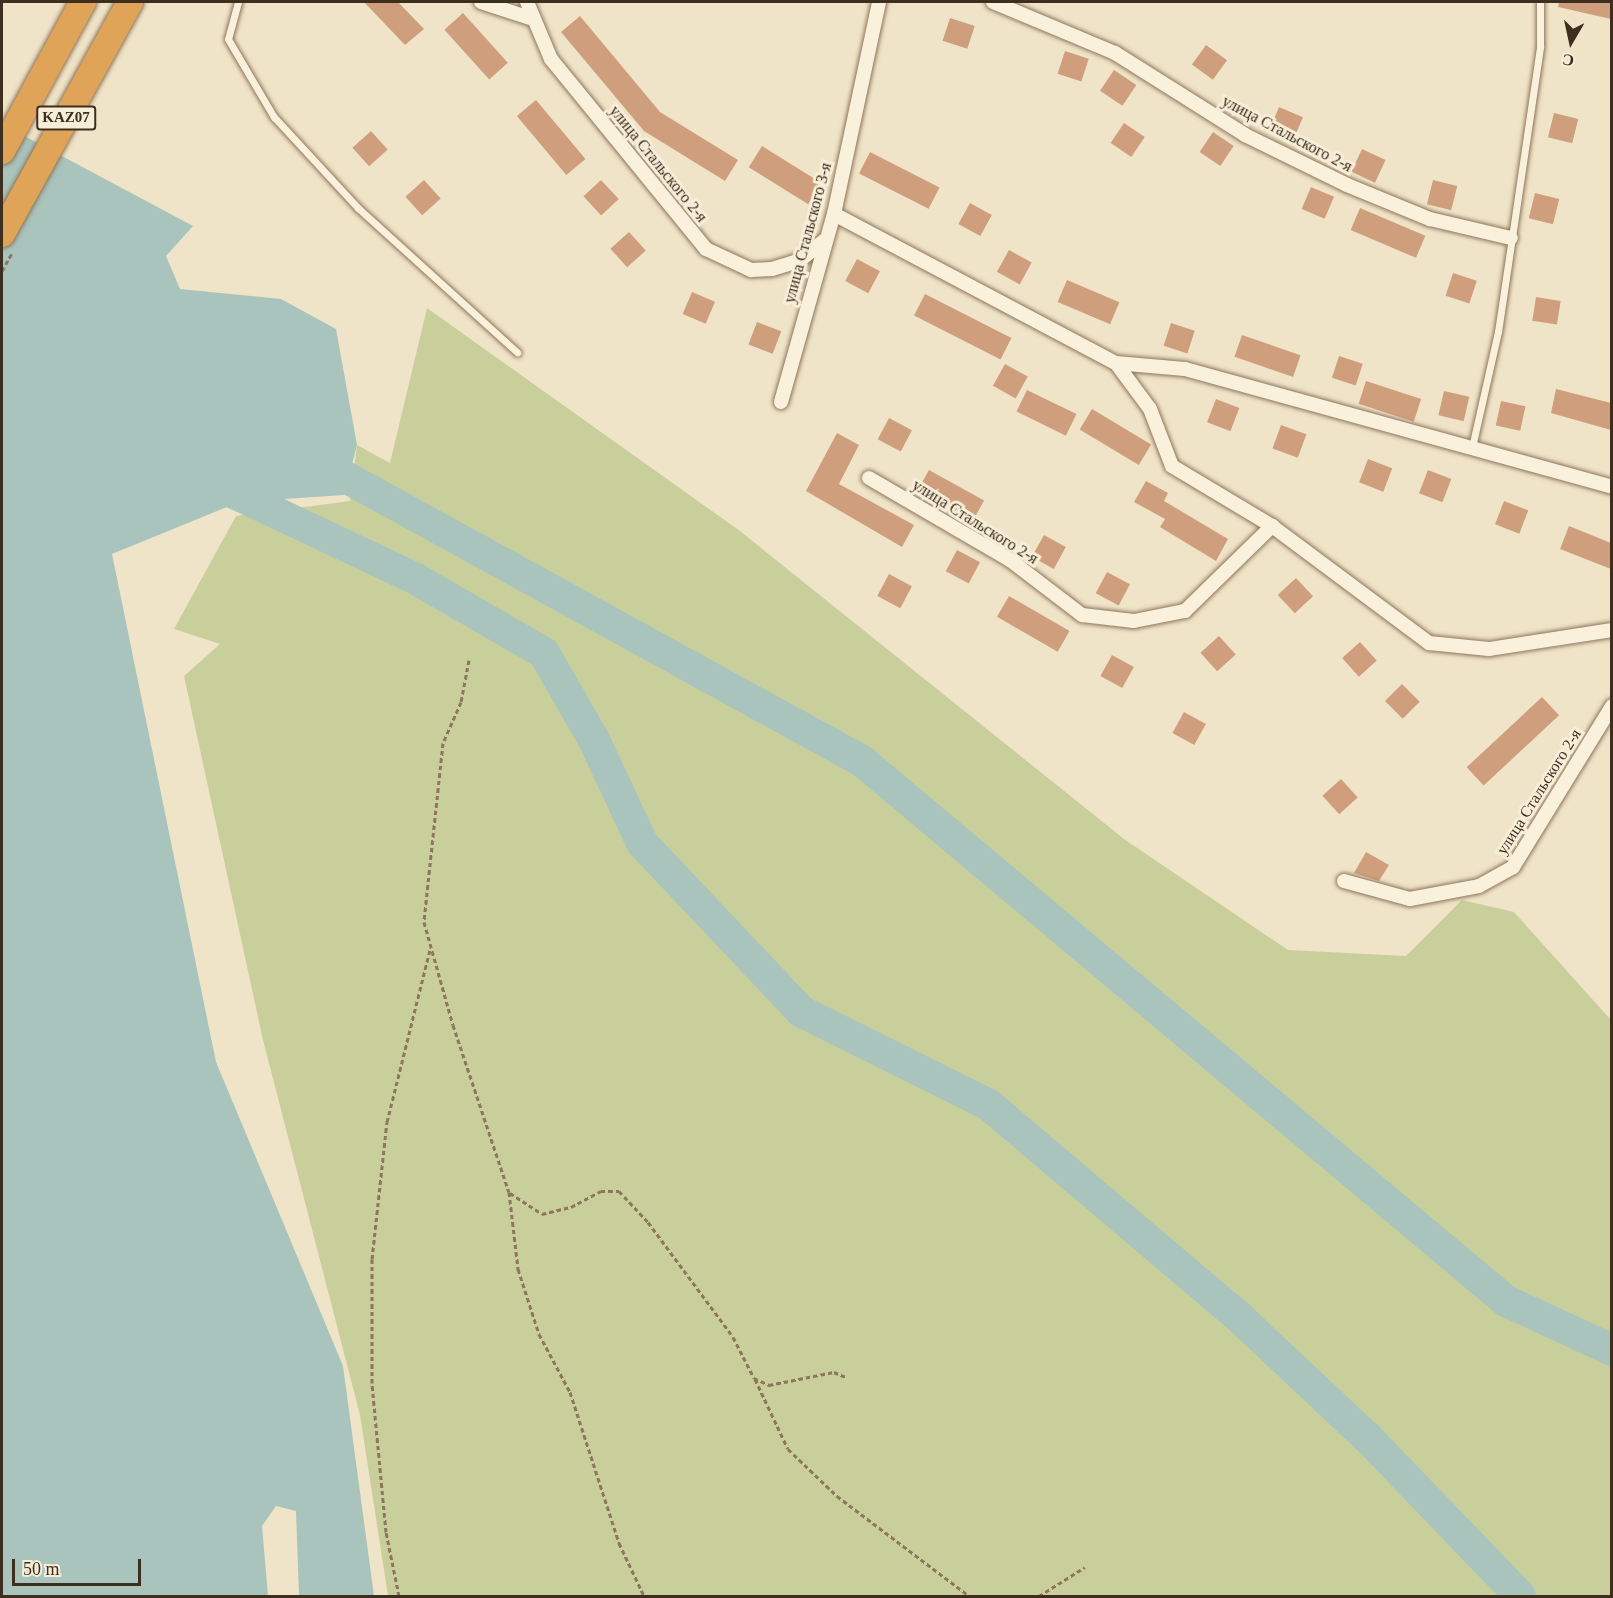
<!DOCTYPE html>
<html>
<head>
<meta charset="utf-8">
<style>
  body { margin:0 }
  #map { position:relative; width:1613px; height:1598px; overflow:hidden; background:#f0e4c8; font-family:"Times New Roman",serif }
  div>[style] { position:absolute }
  .green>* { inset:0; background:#c9cf9b }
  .water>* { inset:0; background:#a9c4bc }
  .river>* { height:32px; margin:-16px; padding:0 16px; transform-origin:16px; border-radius:16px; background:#a9c4bc }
  .building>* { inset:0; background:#cf9f7d; transform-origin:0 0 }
  .path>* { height:3px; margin-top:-1.5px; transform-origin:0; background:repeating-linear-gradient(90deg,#8d765c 0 4.5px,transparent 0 7.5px) }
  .roads { filter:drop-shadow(0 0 2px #8d765c) drop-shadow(0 0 2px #8d765c) }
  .lane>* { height:7px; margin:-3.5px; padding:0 3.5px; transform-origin:3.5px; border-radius:3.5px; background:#faf1dc }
  .street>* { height:14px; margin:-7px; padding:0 7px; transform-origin:7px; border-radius:7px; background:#faf1dc }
  .highway>* { height:26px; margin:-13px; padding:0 13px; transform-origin:13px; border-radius:13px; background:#e0a458 }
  span { translate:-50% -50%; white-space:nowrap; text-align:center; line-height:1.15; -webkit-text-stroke:6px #f7eed8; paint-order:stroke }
  .shield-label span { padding:2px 4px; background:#f7eed8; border:2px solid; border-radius:4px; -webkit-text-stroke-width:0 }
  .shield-label { font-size:15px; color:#3d2e20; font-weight:700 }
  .street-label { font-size:16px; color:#3d2e20 }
  .frame { position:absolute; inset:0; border:3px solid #3d2e20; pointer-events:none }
  .north { position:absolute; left:1541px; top:12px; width:60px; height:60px; -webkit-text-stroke:4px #f7eed8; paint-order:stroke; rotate:189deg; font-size:16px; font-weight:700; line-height:24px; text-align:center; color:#3d2e20 }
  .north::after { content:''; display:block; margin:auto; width:21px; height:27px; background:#3d2e20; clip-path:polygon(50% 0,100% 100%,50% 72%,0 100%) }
  .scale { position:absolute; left:12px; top:1559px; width:129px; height:27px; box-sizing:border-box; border:3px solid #3d2e20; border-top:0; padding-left:8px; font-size:18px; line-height:21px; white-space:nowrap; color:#3d2e20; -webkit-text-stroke:4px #f7eed8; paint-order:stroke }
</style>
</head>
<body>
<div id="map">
  <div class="green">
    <i style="clip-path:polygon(427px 308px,740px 531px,1124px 839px,1288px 950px,1406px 956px,1462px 900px,1514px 912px,1611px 1020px,1611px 1596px,388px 1596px,360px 1415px,263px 1040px,184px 676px,220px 644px,174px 629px,236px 516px,350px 501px,357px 445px,390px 463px)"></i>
  </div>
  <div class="water">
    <i style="clip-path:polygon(2px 124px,193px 226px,166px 256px,180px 289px,281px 299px,336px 329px,357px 445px,344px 495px,239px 502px,112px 554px,216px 1062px,343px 1366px,374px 1596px,299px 1596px,296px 1511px,276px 1506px,262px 1526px,268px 1596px,2px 1596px)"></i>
  </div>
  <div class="river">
    <i style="left:311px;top:458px;width:629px;rotate:28.81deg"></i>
    <i style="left:862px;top:761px;width:840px;rotate:39.98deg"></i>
    <i style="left:1506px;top:1301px;width:117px;rotate:24.8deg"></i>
    <i style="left:213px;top:483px;width:225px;rotate:25.3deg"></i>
    <i style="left:416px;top:579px;width:148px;rotate:30deg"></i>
    <i style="left:544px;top:653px;width:100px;rotate:60.1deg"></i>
    <i style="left:594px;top:740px;width:114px;rotate:65deg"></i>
    <i style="left:642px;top:843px;width:233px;rotate:46.6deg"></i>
    <i style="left:802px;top:1012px;width:209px;rotate:26.4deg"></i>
    <i style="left:989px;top:1105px;width:329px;rotate:40.3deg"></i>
    <i style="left:1240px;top:1318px;width:175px;rotate:43.2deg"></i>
    <i style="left:1368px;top:1438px;width:219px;rotate:46.1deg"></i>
  </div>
  <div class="building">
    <i style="clip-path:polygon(364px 2px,398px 2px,424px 29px,405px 45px)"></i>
    <i style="clip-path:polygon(1559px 2px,1611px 2px,1611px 19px,1558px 7px)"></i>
    <i style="left:463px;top:13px;width:67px;height:25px;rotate:48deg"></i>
    <i style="clip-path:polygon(580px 16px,660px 112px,738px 160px,725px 181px,644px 131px,561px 32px)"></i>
    <i style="left:950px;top:18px;width:26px;height:24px;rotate:18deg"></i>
    <i style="left:1206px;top:45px;width:26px;height:24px;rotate:36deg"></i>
    <i style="left:1065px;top:51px;width:25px;height:24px;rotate:18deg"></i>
    <i style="left:1114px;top:70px;width:27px;height:25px;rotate:34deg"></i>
    <i style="left:536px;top:100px;width:77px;height:25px;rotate:50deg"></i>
    <i style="left:1279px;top:107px;width:26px;height:24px;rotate:23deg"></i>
    <i style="left:1554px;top:113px;width:25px;height:25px;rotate:14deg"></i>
    <i style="left:1124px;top:123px;width:25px;height:24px;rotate:34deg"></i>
    <i style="left:371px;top:131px;width:25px;height:25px;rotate:48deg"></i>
    <i style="left:1213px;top:132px;width:25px;height:24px;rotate:34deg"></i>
    <i style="left:762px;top:146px;width:70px;height:25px;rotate:32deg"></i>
    <i style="left:1362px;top:149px;width:26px;height:25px;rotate:25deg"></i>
    <i style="left:870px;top:152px;width:78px;height:24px;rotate:27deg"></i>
    <i style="left:424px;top:180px;width:25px;height:25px;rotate:48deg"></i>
    <i style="left:601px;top:180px;width:26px;height:24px;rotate:47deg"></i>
    <i style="left:1433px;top:180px;width:25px;height:25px;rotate:14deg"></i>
    <i style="left:1311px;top:187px;width:25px;height:24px;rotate:23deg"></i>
    <i style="left:1535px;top:193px;width:25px;height:26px;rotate:14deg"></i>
    <i style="left:970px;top:203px;width:25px;height:24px;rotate:29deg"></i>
    <i style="left:1360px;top:208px;width:71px;height:24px;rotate:23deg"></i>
    <i style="left:629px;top:232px;width:25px;height:25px;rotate:48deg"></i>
    <i style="left:1009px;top:250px;width:26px;height:25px;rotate:29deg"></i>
    <i style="left:857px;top:259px;width:26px;height:25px;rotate:28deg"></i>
    <i style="left:1453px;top:273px;width:25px;height:24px;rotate:18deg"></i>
    <i style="left:1067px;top:280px;width:57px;height:24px;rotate:23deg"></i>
    <i style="left:692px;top:292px;width:25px;height:24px;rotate:23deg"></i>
    <i style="left:925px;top:294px;width:97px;height:24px;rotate:27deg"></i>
    <i style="left:1536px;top:297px;width:25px;height:24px;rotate:9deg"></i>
    <i style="left:757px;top:322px;width:26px;height:24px;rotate:21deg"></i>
    <i style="left:1171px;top:323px;width:25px;height:24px;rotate:18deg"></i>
    <i style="left:1242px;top:335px;width:62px;height:23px;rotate:19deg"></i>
    <i style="left:1339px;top:356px;width:25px;height:23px;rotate:18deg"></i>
    <i style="left:1005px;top:364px;width:26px;height:25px;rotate:29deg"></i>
    <i style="left:1366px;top:381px;width:58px;height:24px;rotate:18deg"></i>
    <i style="clip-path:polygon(1556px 389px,1611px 403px,1611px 430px,1551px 413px)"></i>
    <i style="left:1027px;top:390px;width:55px;height:24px;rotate:26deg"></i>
    <i style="left:1444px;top:391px;width:26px;height:25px;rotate:13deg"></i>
    <i style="left:1216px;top:399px;width:25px;height:25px;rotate:21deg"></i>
    <i style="left:1501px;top:401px;width:25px;height:25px;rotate:12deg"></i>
    <i style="left:1092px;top:409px;width:69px;height:24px;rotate:31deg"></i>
    <i style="left:889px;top:418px;width:26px;height:24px;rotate:28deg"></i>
    <i style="left:1281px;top:425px;width:27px;height:25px;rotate:20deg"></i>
    <i style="clip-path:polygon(837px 433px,859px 445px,839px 484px,914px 525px,902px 547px,806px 491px)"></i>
    <i style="left:1368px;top:459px;width:26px;height:25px;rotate:21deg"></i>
    <i style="left:929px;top:470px;width:63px;height:25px;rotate:29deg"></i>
    <i style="left:1428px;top:470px;width:25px;height:25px;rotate:21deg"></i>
    <i style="clip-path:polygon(1146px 481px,1168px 493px,1164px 501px,1228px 539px,1216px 561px,1160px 527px,1165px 519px,1134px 502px)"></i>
    <i style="left:1504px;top:501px;width:26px;height:25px;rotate:21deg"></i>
    <i style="clip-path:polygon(1569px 526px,1611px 543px,1611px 569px,1560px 549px)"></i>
    <i style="left:1044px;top:535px;width:25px;height:25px;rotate:29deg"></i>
    <i style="left:957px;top:550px;width:26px;height:24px;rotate:28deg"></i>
    <i style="left:1107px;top:572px;width:26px;height:24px;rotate:28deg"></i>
    <i style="left:889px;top:574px;width:26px;height:25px;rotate:28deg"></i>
    <i style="left:1296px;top:578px;width:25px;height:25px;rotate:47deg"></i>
    <i style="left:1009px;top:596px;width:70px;height:24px;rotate:30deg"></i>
    <i style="left:1219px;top:636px;width:25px;height:25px;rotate:48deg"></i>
    <i style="left:1360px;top:642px;width:25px;height:24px;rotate:48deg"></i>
    <i style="left:1112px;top:655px;width:25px;height:24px;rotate:29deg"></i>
    <i style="left:1402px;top:684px;width:25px;height:24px;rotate:45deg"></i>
    <i style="left:1542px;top:697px;width:25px;height:103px;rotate:47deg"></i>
    <i style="left:1184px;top:712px;width:25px;height:24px;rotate:29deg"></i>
    <i style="left:1341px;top:779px;width:25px;height:25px;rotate:48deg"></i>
    <i style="clip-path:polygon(1366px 852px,1389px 865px,1379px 881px,1354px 873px)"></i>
  </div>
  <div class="path">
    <i style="left:2px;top:271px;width:21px;rotate:-61deg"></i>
    <i style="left:469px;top:660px;width:43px;rotate:100.8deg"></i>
    <i style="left:461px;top:702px;width:45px;rotate:113.7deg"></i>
    <i style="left:443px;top:743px;width:180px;rotate:96.1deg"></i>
    <i style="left:424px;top:922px;width:107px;rotate:74.3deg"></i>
    <i style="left:453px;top:1025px;width:176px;rotate:71.5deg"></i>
    <i style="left:509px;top:1192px;width:78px;rotate:83.3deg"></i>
    <i style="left:518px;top:1269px;width:68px;rotate:72.1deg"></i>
    <i style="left:539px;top:1334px;width:66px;rotate:61.9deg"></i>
    <i style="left:570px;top:1392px;width:159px;rotate:72deg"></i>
    <i style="left:619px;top:1543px;width:59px;rotate:64.7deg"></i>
    <i style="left:510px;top:1193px;width:38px;rotate:33deg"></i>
    <i style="left:542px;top:1214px;width:30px;rotate:-14deg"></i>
    <i style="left:571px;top:1207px;width:34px;rotate:-28deg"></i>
    <i style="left:601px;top:1191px;width:18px"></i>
    <i style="left:619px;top:1191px;width:42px;rotate:46.9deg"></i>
    <i style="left:648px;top:1222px;width:143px;rotate:53.5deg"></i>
    <i style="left:733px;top:1337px;width:46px;rotate:62.9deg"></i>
    <i style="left:754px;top:1378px;width:17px;rotate:25deg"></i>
    <i style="left:769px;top:1385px;width:66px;rotate:-11.3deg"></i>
    <i style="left:834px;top:1372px;width:13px;rotate:23deg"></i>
    <i style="left:755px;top:1379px;width:77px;rotate:64.8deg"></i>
    <i style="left:788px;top:1449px;width:68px;rotate:43.8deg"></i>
    <i style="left:837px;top:1496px;width:166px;rotate:37.1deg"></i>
    <i style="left:399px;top:1596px;width:65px;rotate:-101.5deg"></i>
    <i style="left:386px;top:1532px;width:150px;rotate:-95.4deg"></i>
    <i style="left:372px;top:1383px;width:124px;rotate:-90deg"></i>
    <i style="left:372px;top:1259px;width:138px;rotate:-83.8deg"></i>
    <i style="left:387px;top:1122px;width:178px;rotate:-76deg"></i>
    <i style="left:1039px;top:1596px;width:54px;rotate:-32.2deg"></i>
  </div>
  <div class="roads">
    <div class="lane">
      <i style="left:238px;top:2px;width:38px;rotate:105deg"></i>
      <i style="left:228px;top:39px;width:91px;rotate:59.5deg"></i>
      <i style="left:274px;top:117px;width:124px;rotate:47.3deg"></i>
      <i style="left:358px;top:208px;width:215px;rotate:42.2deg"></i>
      <i style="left:1472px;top:447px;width:118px;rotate:-77.3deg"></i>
      <i style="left:1498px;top:332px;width:289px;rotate:-81.6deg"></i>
      <i style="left:1540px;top:46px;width:44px;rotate:-90deg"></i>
    </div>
    <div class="street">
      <i style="left:481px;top:2px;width:55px;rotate:18.1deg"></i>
      <i style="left:527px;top:2px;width:62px;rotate:67.2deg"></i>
      <i style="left:551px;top:59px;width:245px;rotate:50.8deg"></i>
      <i style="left:706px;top:249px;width:50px;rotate:25deg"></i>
      <i style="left:751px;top:270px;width:21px;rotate:-3deg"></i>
      <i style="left:772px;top:269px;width:28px;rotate:-17deg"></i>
      <i style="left:799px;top:261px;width:33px;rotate:-39deg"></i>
      <i style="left:993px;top:2px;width:132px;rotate:22.7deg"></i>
      <i style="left:1115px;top:53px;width:154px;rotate:32.2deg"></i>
      <i style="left:1245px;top:135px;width:114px;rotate:26.1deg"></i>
      <i style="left:1347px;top:185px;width:90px;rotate:22.3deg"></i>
      <i style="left:1430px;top:219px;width:83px;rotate:13.2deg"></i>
      <i style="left:834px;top:214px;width:319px;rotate:27.9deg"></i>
      <i style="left:1116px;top:363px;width:69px;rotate:5deg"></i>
      <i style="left:1185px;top:369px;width:443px;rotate:15.4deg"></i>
      <i style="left:1116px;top:363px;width:57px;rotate:53.5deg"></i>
      <i style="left:1150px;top:409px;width:61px;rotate:68.9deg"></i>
      <i style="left:1172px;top:466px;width:117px;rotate:31deg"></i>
      <i style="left:1272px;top:526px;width:196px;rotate:36.7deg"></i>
      <i style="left:1429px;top:643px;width:60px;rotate:5.7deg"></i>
      <i style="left:1489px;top:649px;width:124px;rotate:-8.8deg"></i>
      <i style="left:781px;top:402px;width:195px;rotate:-74.3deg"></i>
      <i style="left:834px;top:214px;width:217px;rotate:-78deg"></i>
      <i style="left:869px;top:478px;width:163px;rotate:30.2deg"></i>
      <i style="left:1010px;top:560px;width:91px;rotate:37.4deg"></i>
      <i style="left:1082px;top:615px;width:52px;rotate:6.6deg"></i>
      <i style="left:1134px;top:621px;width:52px;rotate:-11.1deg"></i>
      <i style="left:1185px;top:611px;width:122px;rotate:-44.3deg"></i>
      <i style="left:1344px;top:881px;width:68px;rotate:15.3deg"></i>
      <i style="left:1410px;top:899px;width:70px;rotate:-10.7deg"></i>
      <i style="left:1479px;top:886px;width:39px;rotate:-29deg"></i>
      <i style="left:1513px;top:867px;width:189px;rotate:-58.4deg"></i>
    </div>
    <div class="highway">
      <i style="left:2px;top:151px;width:170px;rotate:-61.5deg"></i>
      <i style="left:2px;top:234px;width:265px;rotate:-61.1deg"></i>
    </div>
  </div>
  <div class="shield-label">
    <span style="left:66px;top:118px">KAZ07</span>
  </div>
  <div class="street-label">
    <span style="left:1287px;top:134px;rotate:28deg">улица Стальского 2-я</span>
    <span style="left:658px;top:164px;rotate:51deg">улица Стальского 2-я</span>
    <span style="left:808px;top:233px;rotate:-75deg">улица Стальского 3-я</span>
    <span style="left:975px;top:522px;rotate:32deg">улица Стальского 2-я</span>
    <span style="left:1539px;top:792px;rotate:-58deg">улица Стальского 2-я</span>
  </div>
  <div class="frame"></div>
  <div class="north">С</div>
  <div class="scale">50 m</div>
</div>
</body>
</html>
